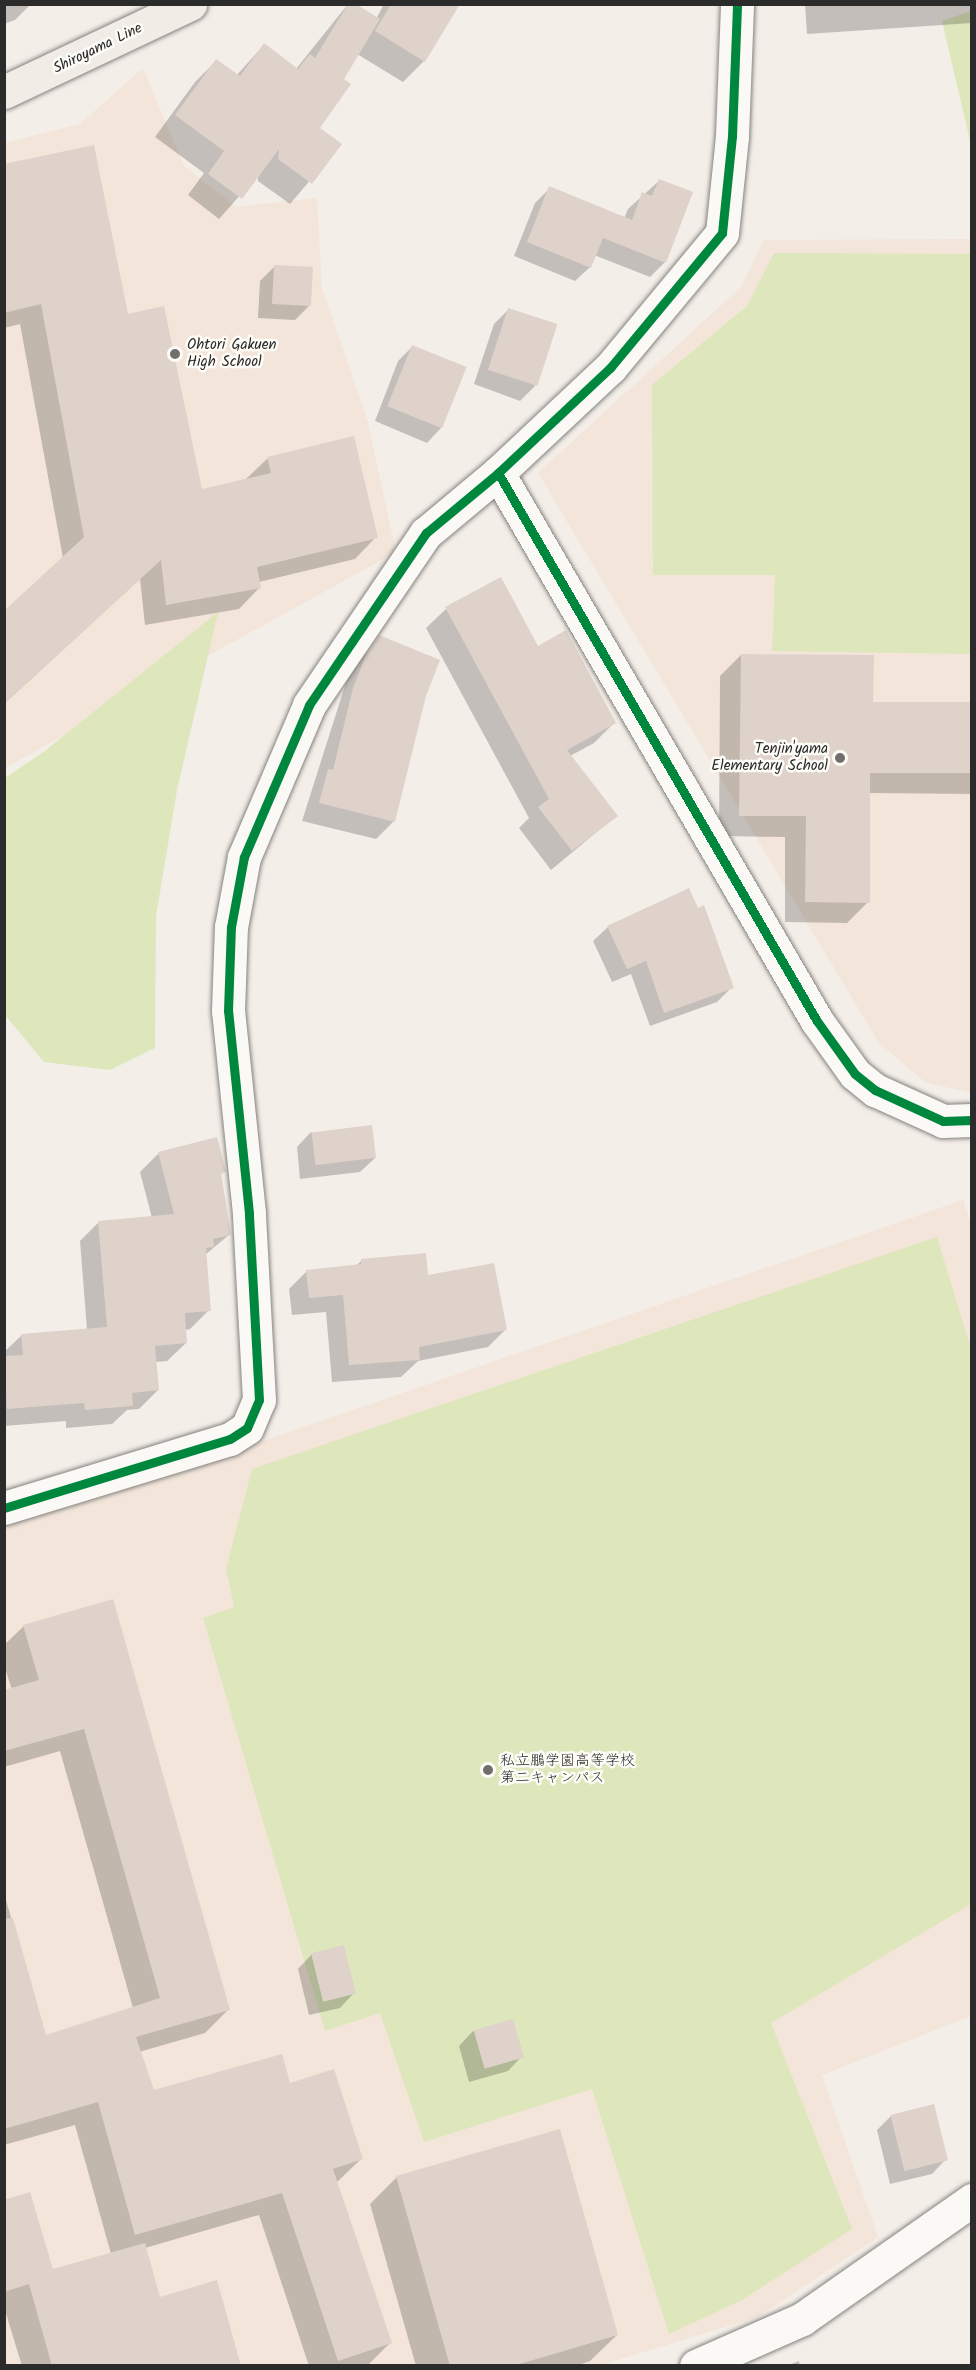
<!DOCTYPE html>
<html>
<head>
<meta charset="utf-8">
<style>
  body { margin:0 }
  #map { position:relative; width:976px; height:2370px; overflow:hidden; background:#f4eee8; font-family:Kalam,"Klee One",sans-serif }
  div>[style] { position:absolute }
  .built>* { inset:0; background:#f3e5d9 }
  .green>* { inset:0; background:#dde7bb }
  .shadow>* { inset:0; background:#0003 }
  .building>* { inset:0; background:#ded2ca; transform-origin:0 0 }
  .roads { filter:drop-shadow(0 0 2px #858380) drop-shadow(0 0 2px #858380) }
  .minor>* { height:33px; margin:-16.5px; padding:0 16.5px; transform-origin:16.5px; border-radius:16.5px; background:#faf9f6 }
  .major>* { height:33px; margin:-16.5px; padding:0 16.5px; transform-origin:16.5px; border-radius:16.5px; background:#f1ece5 }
  .cycleway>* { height:9px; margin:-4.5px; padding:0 4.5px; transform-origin:4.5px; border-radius:4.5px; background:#00873e }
  .dots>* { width:16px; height:16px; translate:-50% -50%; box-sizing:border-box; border:3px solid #fdfcf7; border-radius:50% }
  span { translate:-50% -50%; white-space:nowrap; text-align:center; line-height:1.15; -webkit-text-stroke:5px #fdfcf7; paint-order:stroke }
  .street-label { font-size:15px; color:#2b2b2b }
  .poi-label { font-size:15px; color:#2b2b2b }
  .left { translate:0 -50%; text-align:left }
  .right { translate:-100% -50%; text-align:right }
  .frame { position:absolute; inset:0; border:6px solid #2b2b2b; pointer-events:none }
</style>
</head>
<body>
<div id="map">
  <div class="built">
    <i style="clip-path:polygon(143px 68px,184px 166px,237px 207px,317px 198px,322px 288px,367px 419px,396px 552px,5px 768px,5px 143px,80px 124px)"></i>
    <i style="clip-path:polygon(971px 239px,971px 1093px,925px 1082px,879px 1043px,538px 473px,741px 287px,764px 240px)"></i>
    <i style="clip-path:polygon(963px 1200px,972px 1228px,971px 2016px,822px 2075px,878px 2237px,758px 2317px,601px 2365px,5px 2365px,4px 1525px,251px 1445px)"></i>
  </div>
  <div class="green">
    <i style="clip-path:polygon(971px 11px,972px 11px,971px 145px,942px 21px)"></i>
    <i style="clip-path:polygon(774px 253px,971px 254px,971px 654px,772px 651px,775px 575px,653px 575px,652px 385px,747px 306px)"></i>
    <i style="clip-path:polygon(218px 612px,177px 790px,156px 916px,155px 1048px,110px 1070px,44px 1062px,5px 1015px,5px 778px,46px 750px)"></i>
    <i style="clip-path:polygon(937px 1237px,971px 1349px,971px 1904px,771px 2023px,852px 2229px,742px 2300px,669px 2334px,592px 2089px,424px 2142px,380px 2013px,325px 2031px,203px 1618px,234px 1607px,226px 1569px,252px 1469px)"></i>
  </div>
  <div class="shadow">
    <i style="clip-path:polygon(4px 4px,29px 4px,29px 6px,15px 20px,4px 24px)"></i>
    <i style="clip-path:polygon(348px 4px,376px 19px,384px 4px,458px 4px,424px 61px,403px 82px,357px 54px,318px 128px,340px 145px,290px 204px,258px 181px,258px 175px,219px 219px,188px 195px,204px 173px,155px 137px,195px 82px,216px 61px,236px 76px,264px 45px,296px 69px)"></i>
    <i style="clip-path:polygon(805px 4px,972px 4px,972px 23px,807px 34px)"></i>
    <i style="clip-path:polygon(4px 165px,127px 316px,200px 491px,246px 479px,268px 458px,376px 537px,355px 559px,259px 582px,260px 587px,239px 609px,145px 625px,140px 579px,4px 704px,4px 613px,63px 558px,20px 324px,4px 328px)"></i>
    <i style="clip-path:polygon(660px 180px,691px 193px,664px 263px,650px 277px,594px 255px,590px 267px,575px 281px,514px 256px,535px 203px,550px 188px,624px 219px,628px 209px)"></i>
    <i style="clip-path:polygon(275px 266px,310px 305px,295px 320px,258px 318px,260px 281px)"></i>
    <i style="clip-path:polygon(509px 309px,535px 386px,520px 401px,474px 384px,494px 324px)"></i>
    <i style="clip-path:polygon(412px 347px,441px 428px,427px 443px,375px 421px,398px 361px)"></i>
    <i style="clip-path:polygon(446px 609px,537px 648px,614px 723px,594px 743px,570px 756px,616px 816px,551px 870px,519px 828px,529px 818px,426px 628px)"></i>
    <i style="clip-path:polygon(380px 637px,424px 696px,394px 821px,376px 839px,302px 821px,349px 673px)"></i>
    <i style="clip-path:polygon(741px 655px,872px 703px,972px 704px,972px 794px,869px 793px,868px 902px,847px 923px,785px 922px,785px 837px,719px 836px,720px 676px)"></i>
    <i style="clip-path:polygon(608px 927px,732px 987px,717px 1002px,650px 1026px,631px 974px,612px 982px,593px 941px)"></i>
    <i style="clip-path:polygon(311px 1132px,375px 1158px,360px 1172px,300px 1179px,297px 1147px)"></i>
    <i style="clip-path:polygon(159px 1153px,224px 1171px,220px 1175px,230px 1234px,205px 1255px,209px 1310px,190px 1329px,185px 1330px,186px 1343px,167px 1361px,155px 1362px,158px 1390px,139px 1409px,127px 1410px,112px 1424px,66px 1428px,66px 1421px,4px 1426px,4px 1352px,22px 1335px,87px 1330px,80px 1241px,99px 1222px,152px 1218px,140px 1172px)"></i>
    <i style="clip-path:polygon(362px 1260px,427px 1277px,506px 1329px,488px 1347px,418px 1361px,401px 1377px,332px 1382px,326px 1312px,292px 1315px,289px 1289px,307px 1271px,355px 1267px)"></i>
    <i style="clip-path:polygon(112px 1601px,228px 2010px,205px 2033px,139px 2052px,153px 2092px,289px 2085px,361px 2159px,336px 2183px,390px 2343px,367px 2366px,309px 2366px,259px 2215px,145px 2248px,159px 2299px,237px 2366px,22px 2366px,4px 2307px,4px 2202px,52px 2271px,111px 2254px,75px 2125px,4px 2145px,4px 1893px,45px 2037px,133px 2008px,60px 1751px,4px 1767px,4px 1692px,12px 1690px,4px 1665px,4px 1645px,24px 1626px)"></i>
    <i style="clip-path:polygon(312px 1954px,354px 1993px,340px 2008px,309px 2015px,298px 1969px)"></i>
    <i style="clip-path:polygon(473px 2031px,522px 2056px,508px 2071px,469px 2082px,459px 2046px)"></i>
    <i style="clip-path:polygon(891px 2116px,946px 2159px,932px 2174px,890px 2184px,877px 2130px)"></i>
    <i style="clip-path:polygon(397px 2177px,617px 2335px,590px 2361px,576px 2366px,416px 2366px,370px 2204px)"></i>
    <i style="clip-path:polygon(799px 2361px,800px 2366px,786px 2366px)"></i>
  </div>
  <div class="building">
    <i style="clip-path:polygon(348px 4px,356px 4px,380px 19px,344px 79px,351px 84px,320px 128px,342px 144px,312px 184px,278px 159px,279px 149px,242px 199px,208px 174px,224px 151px,175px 115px,216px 59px,240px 76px,264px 43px,298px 69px,310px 54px,315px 58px)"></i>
    <i style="clip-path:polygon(391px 4px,460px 4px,425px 62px,375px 31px)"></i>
    <i style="clip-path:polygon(94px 145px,128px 314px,164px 306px,202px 489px,271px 473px,267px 457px,354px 436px,378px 538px,257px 567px,261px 588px,166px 605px,161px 560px,4px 704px,4px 611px,84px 537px,41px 304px,4px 313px,4px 164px)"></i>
    <i style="clip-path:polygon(659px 179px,693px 192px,666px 263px,603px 238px,591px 268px,527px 242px,549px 186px,632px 220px,642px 192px,652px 196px)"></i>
    <i style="left:274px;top:265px;width:39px;height:39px;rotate:3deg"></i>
    <i style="left:508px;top:308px;width:52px;height:65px;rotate:18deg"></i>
    <i style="left:412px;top:345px;width:59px;height:66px;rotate:22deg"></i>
    <i style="clip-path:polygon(501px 577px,538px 646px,566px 630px,616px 723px,567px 750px,618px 816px,572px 851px,538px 807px,549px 799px,445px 607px)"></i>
    <i style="clip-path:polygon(379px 635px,440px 660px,426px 696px,395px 822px,319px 803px,328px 769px,333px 770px,353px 688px,367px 653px)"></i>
    <i style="clip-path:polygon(741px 654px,874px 655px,873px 702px,972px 702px,972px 773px,870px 773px,870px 903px,805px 902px,806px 816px,739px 816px)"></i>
    <i style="clip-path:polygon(689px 888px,698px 908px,704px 905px,734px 988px,664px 1013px,646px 961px,627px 969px,607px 926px)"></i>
    <i style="left:372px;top:1125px;width:33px;height:61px;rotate:83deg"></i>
    <i style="clip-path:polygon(217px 1137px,226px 1172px,221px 1173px,231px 1235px,213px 1239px,214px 1247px,206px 1248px,211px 1311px,185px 1313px,187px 1343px,155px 1346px,159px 1390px,132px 1393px,133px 1406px,85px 1410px,84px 1403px,7px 1409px,4px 1356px,23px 1355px,21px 1334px,107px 1327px,98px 1221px,174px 1214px,158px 1152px)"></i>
    <i style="clip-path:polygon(426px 1253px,428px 1275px,494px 1263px,507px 1330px,419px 1347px,420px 1360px,349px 1365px,343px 1295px,309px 1298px,306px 1270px,361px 1264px,361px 1259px)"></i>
    <i style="clip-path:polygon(113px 1599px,230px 2010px,136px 2037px,154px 2090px,282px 2054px,290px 2083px,334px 2069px,363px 2159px,333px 2169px,392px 2343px,338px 2361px,282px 2193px,135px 2235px,98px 2102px,4px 2129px,4px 1919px,13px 1918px,46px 2035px,160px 1998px,84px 1729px,4px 1751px,4px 1690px,39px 1680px,23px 1625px)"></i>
    <i style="left:344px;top:1945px;width:50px;height:34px;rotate:76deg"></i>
    <i style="left:513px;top:2019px;width:40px;height:41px;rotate:74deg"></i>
    <i style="left:934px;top:2104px;width:58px;height:45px;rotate:76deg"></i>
    <i style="clip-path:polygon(560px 2129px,618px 2335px,513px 2366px,450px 2366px,396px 2176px)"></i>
    <i style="clip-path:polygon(30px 2192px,53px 2269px,145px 2243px,160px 2297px,217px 2280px,241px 2366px,52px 2366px,29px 2284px,4px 2292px,4px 2200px)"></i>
  </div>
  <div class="roads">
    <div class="minor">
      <i style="left:498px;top:473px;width:634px;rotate:59.8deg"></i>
      <i style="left:817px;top:1021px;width:65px;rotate:54.4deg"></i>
      <i style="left:855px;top:1074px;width:26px;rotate:39deg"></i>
      <i style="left:875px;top:1090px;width:75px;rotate:24.5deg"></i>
      <i style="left:943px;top:1121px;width:29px;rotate:-2deg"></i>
      <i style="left:4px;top:1508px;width:236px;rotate:-17deg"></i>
      <i style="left:230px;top:1439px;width:20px;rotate:-33deg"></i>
      <i style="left:247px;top:1428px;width:30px;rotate:-67deg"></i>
      <i style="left:259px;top:1400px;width:187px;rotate:-93.1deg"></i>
      <i style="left:249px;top:1213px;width:203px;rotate:-95.9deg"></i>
      <i style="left:228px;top:1011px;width:84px;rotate:-88deg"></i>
      <i style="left:231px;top:927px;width:71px;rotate:-79.5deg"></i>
      <i style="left:244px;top:857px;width:165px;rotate:-66.8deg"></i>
      <i style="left:309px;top:705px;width:208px;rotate:-55.8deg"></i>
      <i style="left:426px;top:533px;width:94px;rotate:-39.8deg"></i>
      <i style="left:498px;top:473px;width:154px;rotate:-43.2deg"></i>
      <i style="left:610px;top:368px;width:175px;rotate:-50.3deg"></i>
      <i style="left:722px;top:233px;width:98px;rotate:-84.1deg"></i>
      <i style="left:732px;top:136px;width:132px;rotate:-87.8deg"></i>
      <i style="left:696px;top:2366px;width:116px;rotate:-23.9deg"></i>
      <i style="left:802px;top:2319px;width:208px;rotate:-35deg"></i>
    </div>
    <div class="major">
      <i style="left:4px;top:92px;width:206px;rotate:-25.3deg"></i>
    </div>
  </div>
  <div class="cycleway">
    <i style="left:498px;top:473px;width:634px;rotate:59.8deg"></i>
    <i style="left:817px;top:1021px;width:65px;rotate:54.4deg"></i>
    <i style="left:855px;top:1074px;width:26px;rotate:39deg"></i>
    <i style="left:875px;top:1090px;width:75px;rotate:24.5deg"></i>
    <i style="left:943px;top:1121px;width:29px;rotate:-2deg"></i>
    <i style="left:4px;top:1508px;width:236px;rotate:-17deg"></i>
    <i style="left:230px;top:1439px;width:20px;rotate:-33deg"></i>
    <i style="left:247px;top:1428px;width:30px;rotate:-67deg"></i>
    <i style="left:259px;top:1400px;width:187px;rotate:-93.1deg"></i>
    <i style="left:249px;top:1213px;width:203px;rotate:-95.9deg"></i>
    <i style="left:228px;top:1011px;width:84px;rotate:-88deg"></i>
    <i style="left:231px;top:927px;width:71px;rotate:-79.5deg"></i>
    <i style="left:244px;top:857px;width:165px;rotate:-66.8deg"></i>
    <i style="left:309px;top:705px;width:208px;rotate:-55.8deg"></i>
    <i style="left:426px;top:533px;width:94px;rotate:-39.8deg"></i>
    <i style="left:498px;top:473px;width:154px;rotate:-43.2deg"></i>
    <i style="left:610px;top:368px;width:175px;rotate:-50.3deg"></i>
    <i style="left:722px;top:233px;width:98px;rotate:-84.1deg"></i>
    <i style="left:732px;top:136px;width:132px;rotate:-87.8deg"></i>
  </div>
  <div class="dots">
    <i style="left:175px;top:354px;background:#716f6d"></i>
    <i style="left:840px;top:758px;background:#716f6d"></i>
    <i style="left:488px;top:1770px;background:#716f6d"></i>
  </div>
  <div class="street-label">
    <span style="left:98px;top:49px;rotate:-26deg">Shiroyama Line</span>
  </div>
  <div class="poi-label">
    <span class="left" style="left:187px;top:354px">Ohtori Gakuen<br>High School</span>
    <span class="right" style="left:828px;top:758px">Tenjin'yama<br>Elementary School</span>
    <span class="left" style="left:500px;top:1770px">私立鵬学園高等学校<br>第二キャンパス</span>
  </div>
  <div class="frame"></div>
</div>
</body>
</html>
